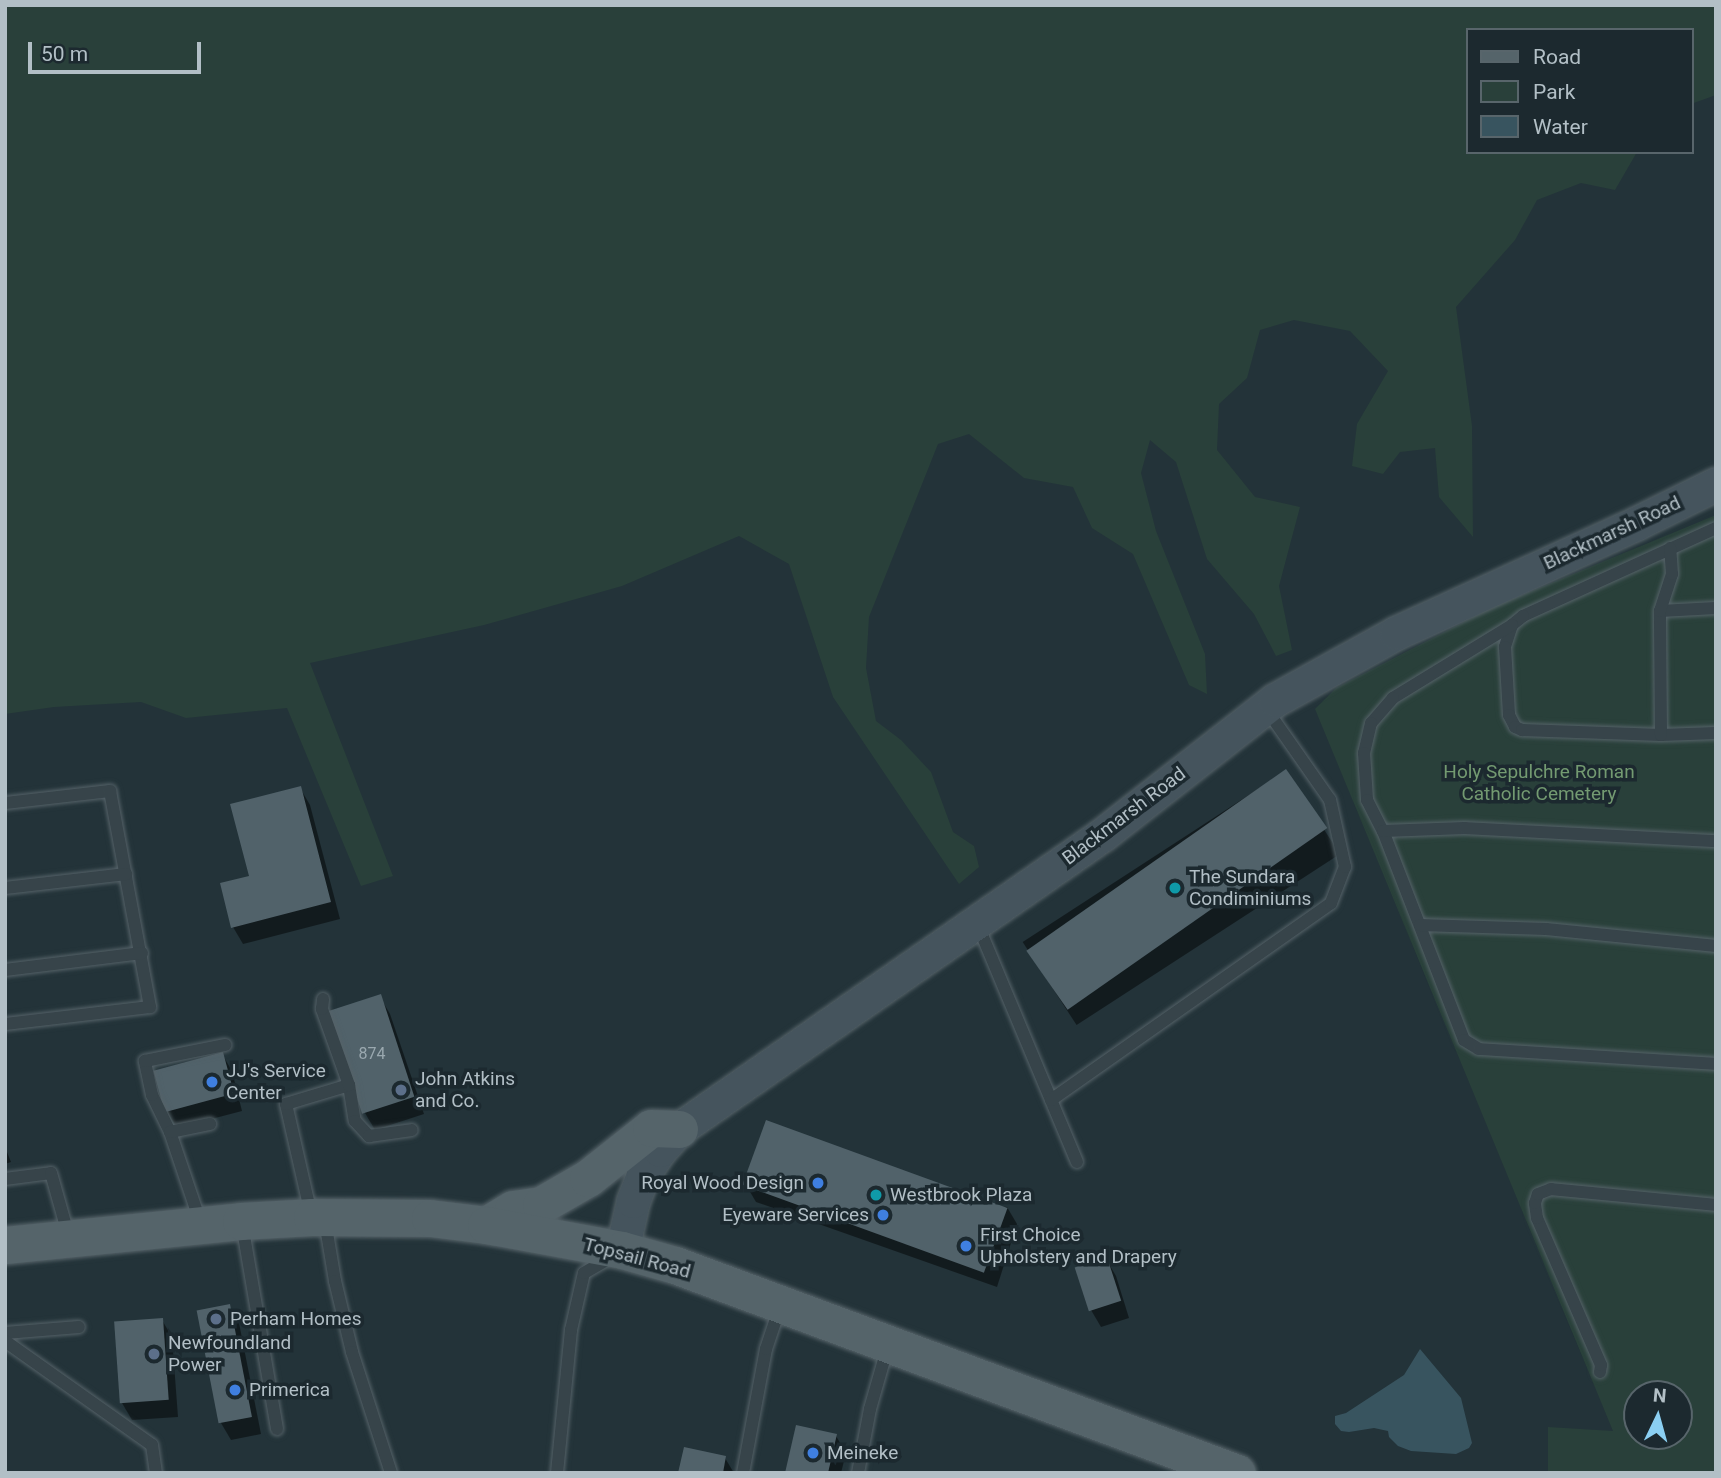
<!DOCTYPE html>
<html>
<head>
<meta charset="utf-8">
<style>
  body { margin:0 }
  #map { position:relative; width:1721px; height:1478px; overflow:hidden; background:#233339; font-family:Roboto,sans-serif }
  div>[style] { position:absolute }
  .green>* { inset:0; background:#29403a }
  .water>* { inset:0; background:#38545f }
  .shadow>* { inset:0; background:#0007; transform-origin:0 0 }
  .building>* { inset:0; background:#51626a; transform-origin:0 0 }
  .roads { filter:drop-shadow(0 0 2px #556268) drop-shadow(0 0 2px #556268) }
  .lane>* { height:12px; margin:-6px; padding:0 6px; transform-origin:6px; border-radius:6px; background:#37444a }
  .secondary>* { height:33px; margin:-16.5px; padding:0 16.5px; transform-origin:16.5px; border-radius:16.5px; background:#45545d }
  .primary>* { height:37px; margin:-18.5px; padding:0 18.5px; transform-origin:18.5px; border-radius:18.5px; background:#55646a }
  .dots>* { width:19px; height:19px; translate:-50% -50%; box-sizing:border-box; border:4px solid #1c292f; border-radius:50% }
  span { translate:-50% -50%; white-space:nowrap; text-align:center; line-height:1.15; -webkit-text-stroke:7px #1c292f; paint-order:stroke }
  .number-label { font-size:16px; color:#9aa8af }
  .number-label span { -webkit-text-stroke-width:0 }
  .street-label { font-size:19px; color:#b2bfc6 }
  .park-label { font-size:19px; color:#739a71 }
  .poi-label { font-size:19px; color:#b2bfc6 }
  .left { translate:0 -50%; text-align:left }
  .right { translate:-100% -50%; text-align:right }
  .frame { position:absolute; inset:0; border:7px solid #b2bfc6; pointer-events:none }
  .legend { position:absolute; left:1466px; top:28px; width:228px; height:126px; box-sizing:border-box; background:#1c292f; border:2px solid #58656b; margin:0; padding:9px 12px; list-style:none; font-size:21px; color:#b2bfc6 }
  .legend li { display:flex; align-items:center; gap:14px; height:35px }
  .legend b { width:35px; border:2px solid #58656b }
  .north { position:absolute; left:1623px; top:1380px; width:70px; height:70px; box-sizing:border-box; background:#1c292f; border:2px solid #58656b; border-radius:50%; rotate:5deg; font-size:19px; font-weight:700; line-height:28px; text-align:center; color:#b2bfc6 }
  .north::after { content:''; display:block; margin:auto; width:24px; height:32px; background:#8bcff2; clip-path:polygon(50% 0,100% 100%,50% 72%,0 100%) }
  .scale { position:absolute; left:28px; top:42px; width:173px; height:32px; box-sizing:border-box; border:4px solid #b2bfc6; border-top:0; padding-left:9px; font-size:21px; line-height:24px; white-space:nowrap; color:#b2bfc6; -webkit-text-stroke:5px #1c292f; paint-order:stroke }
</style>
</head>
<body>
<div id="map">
  <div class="green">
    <i style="clip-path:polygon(5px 5px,1716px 5px,1716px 95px,1691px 104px,1691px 30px,1467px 30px,1467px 152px,1637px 152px,1615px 190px,1581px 183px,1537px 200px,1515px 240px,1456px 307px,1472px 426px,1473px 537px,1439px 497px,1435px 448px,1400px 452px,1383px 474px,1352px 466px,1357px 424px,1388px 371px,1350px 331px,1294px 320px,1260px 330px,1247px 378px,1219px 404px,1217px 450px,1255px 497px,1300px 507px,1279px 586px,1292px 650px,1276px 656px,1254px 614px,1207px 559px,1176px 462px,1150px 440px,1141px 473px,1156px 531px,1205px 654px,1207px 694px,1189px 685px,1133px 554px,1092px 528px,1073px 487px,1024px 478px,969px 434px,938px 444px,869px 617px,866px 668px,876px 721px,901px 740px,931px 772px,953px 832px,974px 846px,979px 867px,959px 884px,833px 697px,789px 564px,739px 536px,622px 586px,484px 625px,310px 663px,393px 876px,361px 886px,287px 708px,186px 718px,141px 702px,54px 707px,5px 714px)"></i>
    <i style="clip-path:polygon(evenodd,1716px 515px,1716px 1473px,1548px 1473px,1548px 1427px,1613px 1431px,1315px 709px,1336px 688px,1491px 608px,1716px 515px,1637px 1394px,1679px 1394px,1679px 1436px,1637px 1436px,1637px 1394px)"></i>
  </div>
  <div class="water">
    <i style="clip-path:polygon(1420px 1349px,1461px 1398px,1472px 1443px,1469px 1448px,1456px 1454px,1411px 1451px,1398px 1446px,1389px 1437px,1388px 1431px,1374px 1428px,1349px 1432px,1341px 1431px,1335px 1424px,1335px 1416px,1346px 1413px,1404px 1375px)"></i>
  </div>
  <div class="shadow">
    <i style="left:1286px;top:771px;width:99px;height:314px;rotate:57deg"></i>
    <i style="clip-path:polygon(300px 788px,310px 805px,340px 919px,243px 944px,233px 927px,251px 877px)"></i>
    <i style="clip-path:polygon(380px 997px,390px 1014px,424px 1114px,375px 1130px,365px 1113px,332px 1013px)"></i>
    <i style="clip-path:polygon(222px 1054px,232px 1071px,242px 1111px,177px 1128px,167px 1111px)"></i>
    <i style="clip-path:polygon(5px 1147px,11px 1162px,5px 1164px)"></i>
    <i style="clip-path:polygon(746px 1185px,1007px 1207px,1017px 1224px,997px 1287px,756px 1202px)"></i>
    <i style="clip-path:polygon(1106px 1259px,1116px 1276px,1129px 1318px,1101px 1327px,1091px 1310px)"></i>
    <i style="clip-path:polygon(229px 1306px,239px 1323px,261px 1434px,231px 1440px,221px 1423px)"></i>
    <i style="clip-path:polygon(162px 1320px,172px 1337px,178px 1417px,132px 1420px,122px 1403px)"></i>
    <i style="clip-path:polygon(836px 1436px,846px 1453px,841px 1473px,787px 1473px)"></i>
    <i style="clip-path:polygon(725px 1458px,734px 1473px,680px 1473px)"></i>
  </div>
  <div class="building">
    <i style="left:1286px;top:769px;width:72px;height:317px;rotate:55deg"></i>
    <i style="clip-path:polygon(301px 786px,331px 902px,231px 928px,220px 883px,249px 876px,230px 804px)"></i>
    <i style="left:381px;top:994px;width:108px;height:55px;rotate:72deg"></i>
    <i style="left:223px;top:1052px;width:43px;height:72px;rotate:75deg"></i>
    <i style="left:766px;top:1120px;width:257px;height:69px;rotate:20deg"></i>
    <i style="left:1107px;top:1257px;width:46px;height:34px;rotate:72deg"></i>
    <i style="left:230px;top:1304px;width:115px;height:34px;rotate:79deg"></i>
    <i style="left:163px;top:1318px;width:82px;height:49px;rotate:86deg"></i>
    <i style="clip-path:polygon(796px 1425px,837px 1434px,828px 1473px,785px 1473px)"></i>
    <i style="clip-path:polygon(684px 1447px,726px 1456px,723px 1473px,678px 1473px)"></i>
  </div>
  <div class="roads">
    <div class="lane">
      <i style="left:1716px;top:528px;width:212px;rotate:155.5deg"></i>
      <i style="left:1523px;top:616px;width:14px;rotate:141deg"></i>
      <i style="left:1512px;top:625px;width:23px;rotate:108deg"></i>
      <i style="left:1505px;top:647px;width:68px;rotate:86.6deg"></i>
      <i style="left:1509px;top:715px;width:13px;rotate:63deg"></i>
      <i style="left:1515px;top:727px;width:8px;rotate:23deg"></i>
      <i style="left:1522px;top:730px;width:139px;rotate:2.1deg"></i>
      <i style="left:1661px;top:735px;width:55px;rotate:-2.1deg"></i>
      <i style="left:1660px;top:611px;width:56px;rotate:-3.1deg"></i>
      <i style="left:1512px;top:625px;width:140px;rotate:148.5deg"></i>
      <i style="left:1393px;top:698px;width:33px;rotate:131deg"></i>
      <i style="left:1371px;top:723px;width:31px;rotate:103deg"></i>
      <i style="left:1364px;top:753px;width:47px;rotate:86.3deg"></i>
      <i style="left:1367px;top:800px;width:35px;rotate:63deg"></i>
      <i style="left:1383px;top:831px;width:224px;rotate:68.8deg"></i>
      <i style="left:1464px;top:1040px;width:17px;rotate:31deg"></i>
      <i style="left:1479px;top:1049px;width:237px;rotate:3.6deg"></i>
      <i style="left:1661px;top:735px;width:124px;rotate:-90.5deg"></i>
      <i style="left:1660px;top:611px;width:39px;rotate:-72deg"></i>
      <i style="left:1672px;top:574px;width:26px;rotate:-94deg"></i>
      <i style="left:5px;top:803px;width:106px;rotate:-6.5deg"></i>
      <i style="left:110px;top:791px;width:220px;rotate:79.5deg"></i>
      <i style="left:150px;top:1007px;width:146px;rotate:173.3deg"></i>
      <i style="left:1383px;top:831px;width:82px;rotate:-2.1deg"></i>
      <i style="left:1465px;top:828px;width:251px;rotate:3deg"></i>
      <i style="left:5px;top:888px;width:122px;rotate:-6.6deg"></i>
      <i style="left:977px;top:923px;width:259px;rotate:67.3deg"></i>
      <i style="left:1420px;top:925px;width:126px;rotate:1.8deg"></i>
      <i style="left:1546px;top:929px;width:171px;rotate:5.7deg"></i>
      <i style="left:5px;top:970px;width:138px;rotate:-7.1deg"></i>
      <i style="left:349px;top:1085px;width:36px;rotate:81deg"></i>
      <i style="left:355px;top:1121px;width:21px;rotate:47deg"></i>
      <i style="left:369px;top:1136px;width:43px;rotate:-7.9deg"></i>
      <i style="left:1051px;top:1100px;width:342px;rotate:-35.1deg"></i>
      <i style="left:1331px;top:903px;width:39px;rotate:-69deg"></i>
      <i style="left:1345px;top:867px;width:69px;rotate:-102.6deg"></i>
      <i style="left:1330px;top:800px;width:110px;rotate:-125deg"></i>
      <i style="left:170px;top:1132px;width:41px;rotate:-115.9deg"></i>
      <i style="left:152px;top:1095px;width:35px;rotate:-102deg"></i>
      <i style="left:145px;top:1061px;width:82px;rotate:-11.3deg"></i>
      <i style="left:5px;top:1179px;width:46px;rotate:-7.4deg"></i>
      <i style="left:51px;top:1173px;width:66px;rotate:74.3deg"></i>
      <i style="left:311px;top:1214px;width:113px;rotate:-102.8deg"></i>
      <i style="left:286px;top:1104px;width:66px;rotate:-16.8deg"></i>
      <i style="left:349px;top:1085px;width:81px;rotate:-109.6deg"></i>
      <i style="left:322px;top:1009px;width:10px;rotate:-84deg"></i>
      <i style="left:200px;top:1221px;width:94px;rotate:-108.6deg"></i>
      <i style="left:170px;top:1132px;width:41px;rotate:-11.3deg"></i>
      <i style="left:325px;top:1221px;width:61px;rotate:80.5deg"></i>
      <i style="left:335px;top:1281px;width:73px;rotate:76.5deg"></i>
      <i style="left:352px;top:1352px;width:127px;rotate:72.1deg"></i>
      <i style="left:242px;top:1224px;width:208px;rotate:80.3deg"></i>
      <i style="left:5px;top:1333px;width:74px;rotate:-4.6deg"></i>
      <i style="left:5px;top:1341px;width:180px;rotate:35.3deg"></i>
      <i style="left:152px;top:1445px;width:28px;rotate:82deg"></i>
      <i style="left:1600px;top:1372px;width:7px;rotate:-82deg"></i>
      <i style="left:1601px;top:1365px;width:160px;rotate:-113.5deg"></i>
      <i style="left:1537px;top:1218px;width:15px;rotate:-98deg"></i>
      <i style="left:1535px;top:1203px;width:9px;rotate:-72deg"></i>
      <i style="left:1538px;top:1194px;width:14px;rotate:-21deg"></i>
      <i style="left:1551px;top:1189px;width:166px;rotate:5.5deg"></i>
      <i style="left:557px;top:1473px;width:144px;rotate:-84.4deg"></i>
      <i style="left:571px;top:1330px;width:58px;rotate:-77.2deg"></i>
      <i style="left:584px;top:1273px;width:34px;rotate:-30deg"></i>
      <i style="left:743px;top:1473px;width:126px;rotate:-79.5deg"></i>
      <i style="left:766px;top:1349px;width:44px;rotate:-71.6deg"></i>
      <i style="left:858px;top:1473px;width:65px;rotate:-79.4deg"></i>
      <i style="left:870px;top:1409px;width:66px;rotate:-74.1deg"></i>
    </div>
    <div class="secondary">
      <i style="left:622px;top:1250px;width:50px;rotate:-77.3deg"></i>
      <i style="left:633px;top:1201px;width:28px;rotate:-69deg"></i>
      <i style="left:643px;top:1175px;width:30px;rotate:-56deg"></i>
      <i style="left:660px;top:1150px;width:28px;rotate:-48deg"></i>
      <i style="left:679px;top:1129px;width:515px;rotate:-34.8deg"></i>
      <i style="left:1102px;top:835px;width:219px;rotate:-38deg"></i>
      <i style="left:1275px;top:700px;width:138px;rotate:-29deg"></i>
      <i style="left:1396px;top:633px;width:265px;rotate:-24.5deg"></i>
      <i style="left:1637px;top:523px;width:88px;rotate:-26.3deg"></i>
    </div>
    <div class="primary">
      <i style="left:486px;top:1225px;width:31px;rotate:-31deg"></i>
      <i style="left:513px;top:1209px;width:28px;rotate:-8deg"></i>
      <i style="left:541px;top:1205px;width:54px;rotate:-29.9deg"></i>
      <i style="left:588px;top:1178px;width:80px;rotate:-38.4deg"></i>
      <i style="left:651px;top:1128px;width:28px;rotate:2deg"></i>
      <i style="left:5px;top:1245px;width:237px;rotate:-5.8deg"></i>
      <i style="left:241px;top:1221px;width:71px;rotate:-3.2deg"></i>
      <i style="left:312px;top:1217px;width:118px;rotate:0.5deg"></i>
      <i style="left:430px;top:1218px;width:56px;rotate:7.1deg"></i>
      <i style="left:486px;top:1225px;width:138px;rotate:10.4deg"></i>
      <i style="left:622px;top:1250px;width:55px;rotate:15.8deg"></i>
      <i style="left:675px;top:1265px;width:599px;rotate:20.31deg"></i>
    </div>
  </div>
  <div class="dots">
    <i style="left:1175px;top:888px;background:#0f9aa8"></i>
    <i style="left:212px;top:1082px;background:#3f7fe0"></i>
    <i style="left:401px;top:1090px;background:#5c6f8a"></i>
    <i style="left:818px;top:1183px;background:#3f7fe0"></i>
    <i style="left:876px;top:1195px;background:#0f9aa8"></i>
    <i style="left:883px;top:1215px;background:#3f7fe0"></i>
    <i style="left:966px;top:1246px;background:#3f7fe0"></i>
    <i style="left:216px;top:1319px;background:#5c6f8a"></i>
    <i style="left:154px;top:1354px;background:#5c6f8a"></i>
    <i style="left:235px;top:1390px;background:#3f7fe0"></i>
    <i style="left:813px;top:1453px;background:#3f7fe0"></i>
  </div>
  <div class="number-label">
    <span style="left:372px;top:1054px">874</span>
  </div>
  <div class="street-label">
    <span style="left:1612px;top:533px;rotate:-25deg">Blackmarsh Road</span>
    <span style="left:1124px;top:816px;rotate:-37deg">Blackmarsh Road</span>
    <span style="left:637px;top:1258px;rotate:15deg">Topsail Road</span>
  </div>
  <div class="park-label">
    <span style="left:1539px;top:783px">Holy Sepulchre Roman<br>Catholic Cemetery</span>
  </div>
  <div class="poi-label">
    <span class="left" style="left:1189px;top:888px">The Sundara<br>Condiminiums</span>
    <span class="left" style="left:226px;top:1082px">JJ's Service<br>Center</span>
    <span class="left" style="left:415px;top:1090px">John Atkins<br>and Co.</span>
    <span class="right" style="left:804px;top:1183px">Royal Wood Design</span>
    <span class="left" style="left:890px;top:1195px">Westbrook Plaza</span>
    <span class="right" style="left:869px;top:1215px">Eyeware Services</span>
    <span class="left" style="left:980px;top:1246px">First Choice<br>Upholstery and Drapery</span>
    <span class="left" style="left:230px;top:1319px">Perham Homes</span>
    <span class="left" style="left:168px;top:1354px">Newfoundland<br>Power</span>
    <span class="left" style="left:249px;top:1390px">Primerica</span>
    <span class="left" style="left:827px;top:1453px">Meineke</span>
  </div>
  <div class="frame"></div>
  <ul class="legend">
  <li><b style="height:9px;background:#55646a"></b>Road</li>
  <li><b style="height:19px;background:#29403a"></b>Park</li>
  <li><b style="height:19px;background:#38545f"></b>Water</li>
  </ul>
  <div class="north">N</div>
  <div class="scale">50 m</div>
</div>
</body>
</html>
